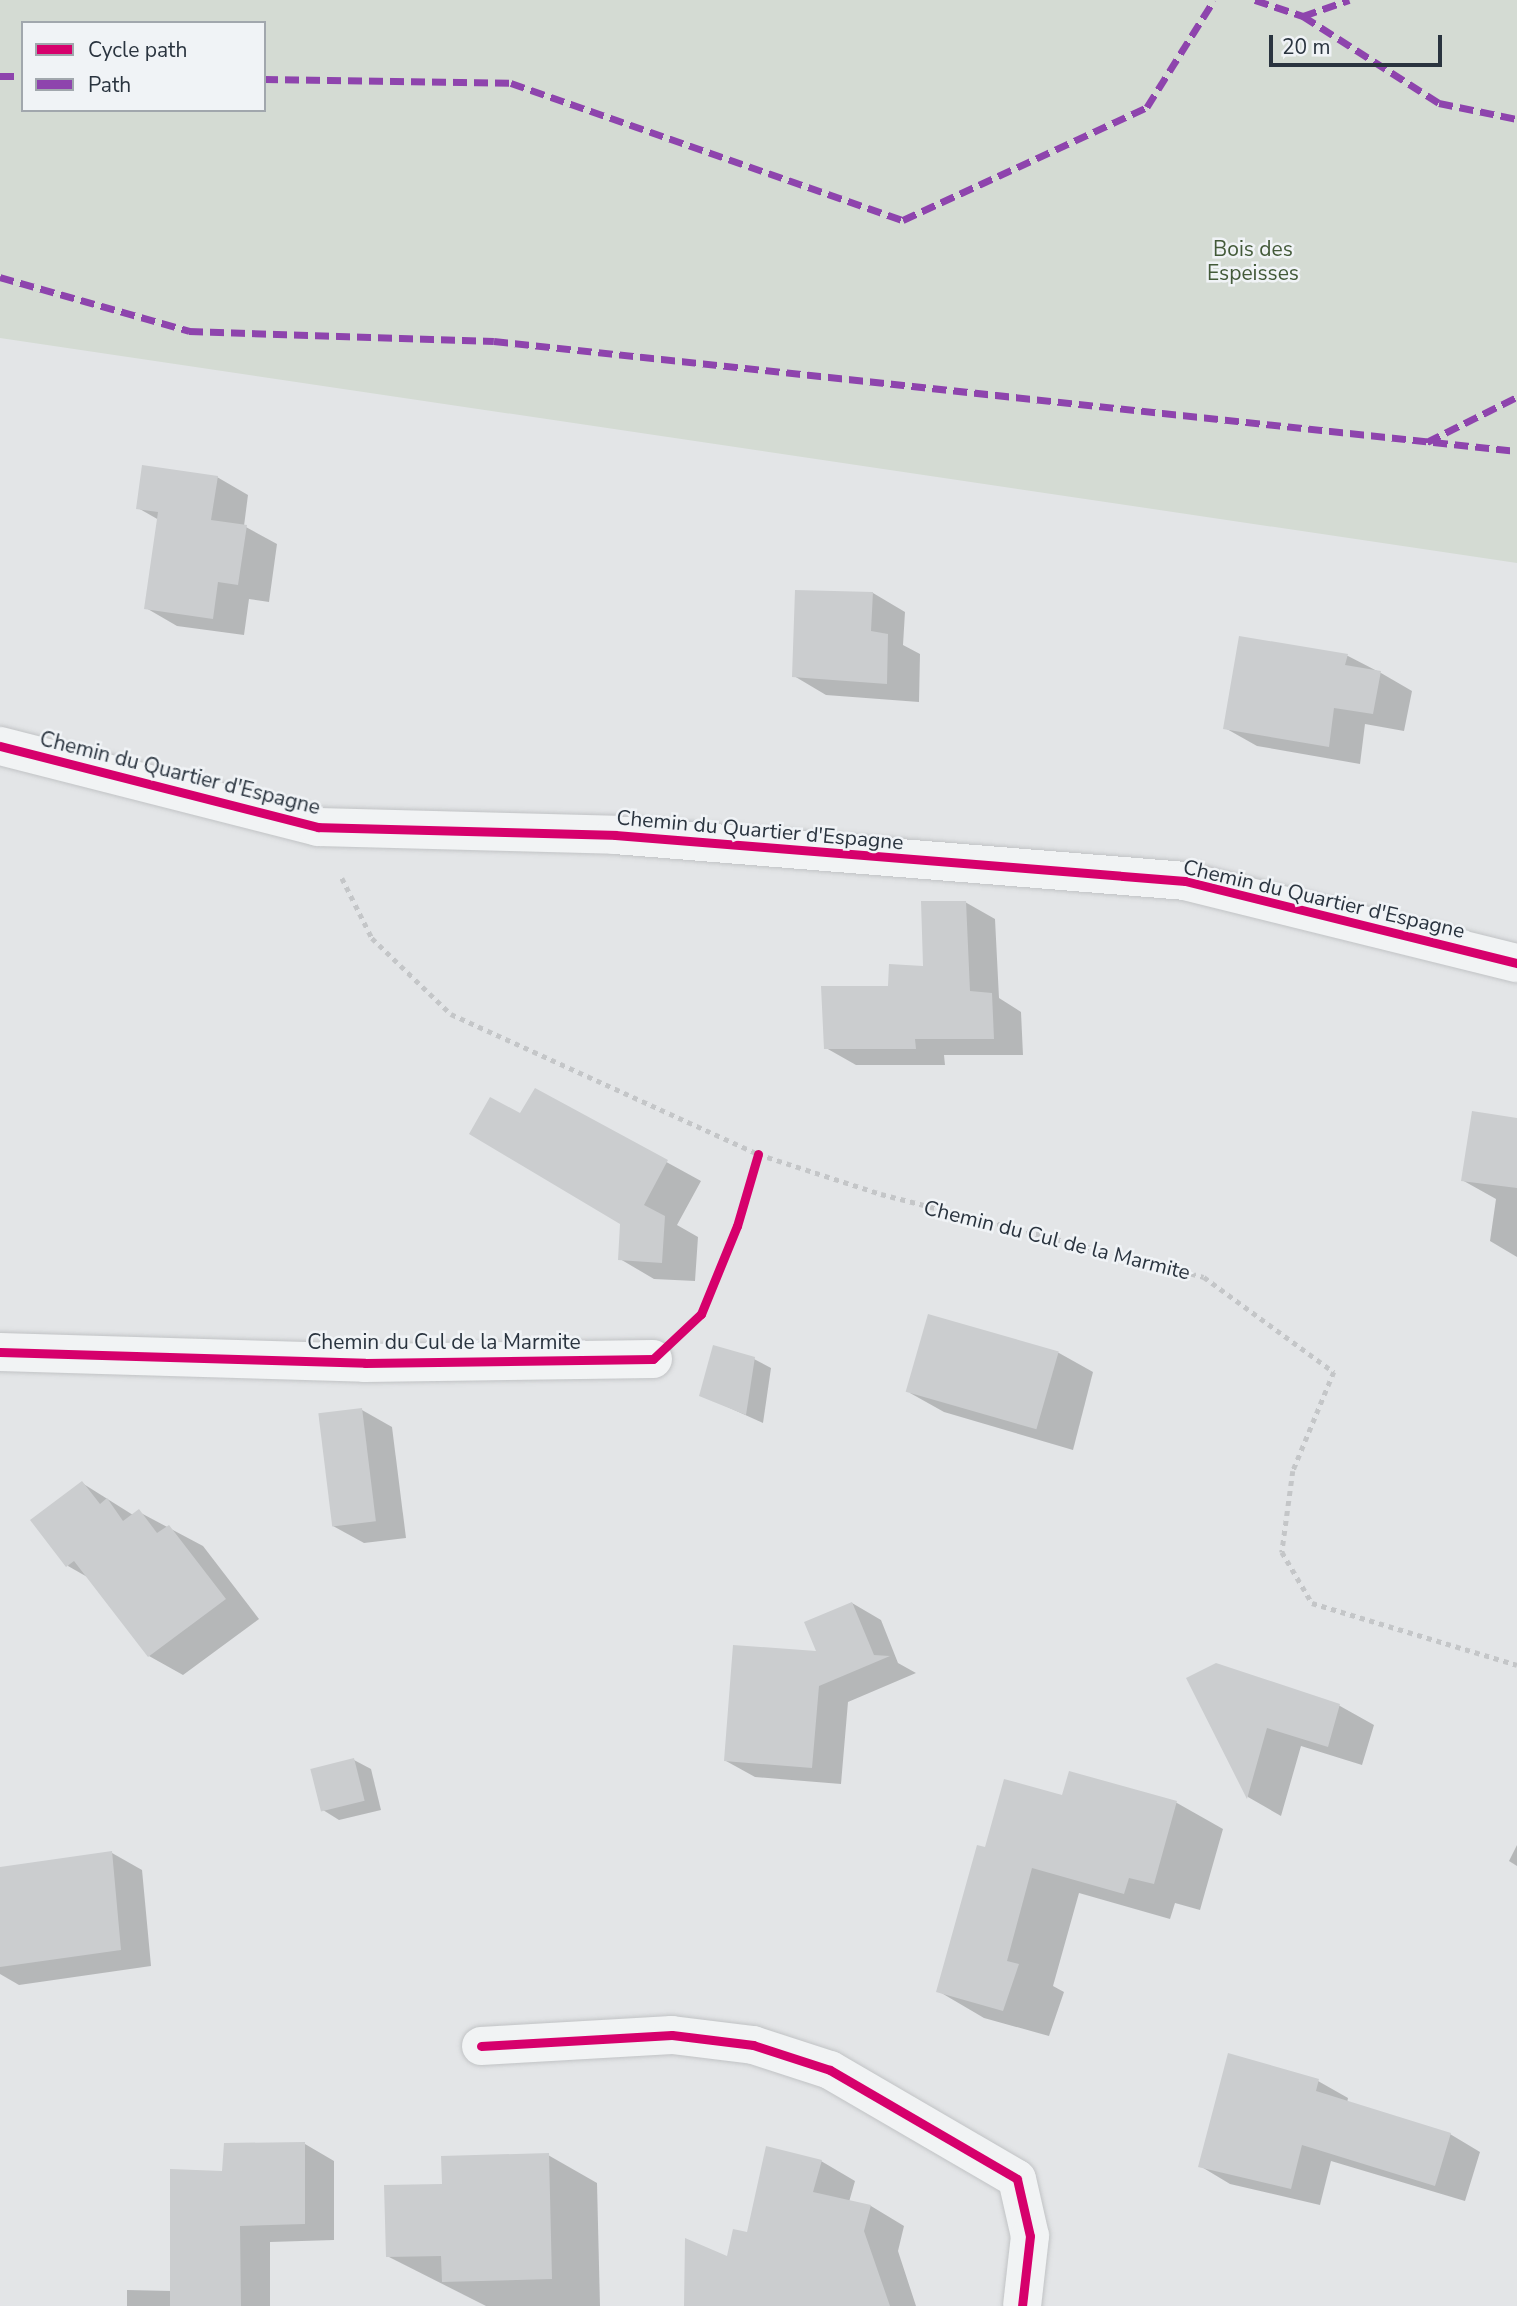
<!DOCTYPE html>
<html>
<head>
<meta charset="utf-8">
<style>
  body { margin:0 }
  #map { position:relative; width:1517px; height:2306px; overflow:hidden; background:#e3e5e7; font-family:"Nunito Sans",sans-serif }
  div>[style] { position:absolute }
  .green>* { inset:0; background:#d4dbd3 }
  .shadow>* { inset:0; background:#0003 }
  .building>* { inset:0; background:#cbcdcf; transform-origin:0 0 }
  .path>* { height:4.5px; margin-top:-2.25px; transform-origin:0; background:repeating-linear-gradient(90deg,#c4c6c8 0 5px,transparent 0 10px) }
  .roads { filter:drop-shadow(0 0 2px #c1c3c5) drop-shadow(0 0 2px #c1c3c5) }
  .minor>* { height:38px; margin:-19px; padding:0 19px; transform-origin:19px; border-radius:19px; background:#f1f3f4 }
  .quiet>* { height:7px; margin-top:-3.5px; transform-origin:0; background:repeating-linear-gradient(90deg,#8e44ad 0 14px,transparent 0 21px) }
  .cycleway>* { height:9px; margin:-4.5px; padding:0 4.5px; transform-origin:4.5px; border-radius:4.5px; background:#d6006c }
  span { translate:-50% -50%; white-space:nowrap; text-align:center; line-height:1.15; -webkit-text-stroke:5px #f0f3f6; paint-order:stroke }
  .park-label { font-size:21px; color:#435a39 }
  .street-label { font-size:21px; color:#2a343f }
  .legend { position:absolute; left:21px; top:21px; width:245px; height:91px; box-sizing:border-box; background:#f0f3f6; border:2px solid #a1a7ad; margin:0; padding:9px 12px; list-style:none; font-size:21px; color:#2a343f }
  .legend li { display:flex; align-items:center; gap:14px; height:35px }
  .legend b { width:35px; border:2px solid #a1a7ad }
  .scale { position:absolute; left:1269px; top:35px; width:173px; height:32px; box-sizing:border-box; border:4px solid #2a343f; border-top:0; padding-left:9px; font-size:21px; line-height:24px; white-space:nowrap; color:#2a343f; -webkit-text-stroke:5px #f0f3f6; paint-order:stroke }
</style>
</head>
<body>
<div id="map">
  <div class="green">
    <i style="clip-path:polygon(evenodd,0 0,1517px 0,1517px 563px,0 338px,0 0,23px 23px,264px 23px,264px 110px,23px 110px,23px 23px)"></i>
  </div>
  <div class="shadow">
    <i style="clip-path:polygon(217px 477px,248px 495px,244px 526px,277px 544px,269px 602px,249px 599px,244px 635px,177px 626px,146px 608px,159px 520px,138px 508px)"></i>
    <i style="clip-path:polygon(797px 592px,873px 593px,905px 612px,903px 645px,920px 654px,919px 702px,826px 695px,794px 676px)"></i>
    <i style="clip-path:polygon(1241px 638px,1348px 656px,1381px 673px,1412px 691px,1404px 731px,1365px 724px,1360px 764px,1257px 746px,1225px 728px)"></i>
    <i style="clip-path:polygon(965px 902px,995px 919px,999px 998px,1021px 1012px,1023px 1055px,944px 1055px,945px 1065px,856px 1065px,826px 1048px,890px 988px,925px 968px)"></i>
    <i style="clip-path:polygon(535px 1090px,701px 1181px,677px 1225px,698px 1237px,695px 1281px,654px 1279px,620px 1259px,622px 1223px,521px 1116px)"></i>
    <i style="clip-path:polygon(1517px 1121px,1517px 1257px,1490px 1241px,1496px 1199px,1462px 1180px)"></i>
    <i style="clip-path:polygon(929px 1316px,1059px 1353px,1093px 1372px,1073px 1450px,944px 1412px,910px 1393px)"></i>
    <i style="clip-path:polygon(754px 1359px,771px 1368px,763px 1423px,701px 1395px)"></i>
    <i style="clip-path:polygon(362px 1410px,392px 1427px,406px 1538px,364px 1543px,333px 1526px)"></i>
    <i style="clip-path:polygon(82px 1483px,133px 1515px,139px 1512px,203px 1546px,259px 1619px,183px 1675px,149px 1656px,89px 1578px,68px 1566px)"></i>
    <i style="clip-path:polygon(852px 1603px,881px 1620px,898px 1663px,916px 1673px,848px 1702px,841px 1784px,755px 1777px,726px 1761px,819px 1653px)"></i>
    <i style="clip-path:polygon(1216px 1665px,1340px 1706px,1374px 1725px,1362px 1765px,1301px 1746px,1281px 1816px,1248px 1797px,1188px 1679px)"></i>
    <i style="clip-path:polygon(354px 1760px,371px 1769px,381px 1810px,339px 1820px,323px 1810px)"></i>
    <i style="clip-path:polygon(1070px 1773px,1177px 1803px,1223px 1829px,1200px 1910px,1175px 1903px,1170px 1919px,1079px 1893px,1053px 1986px,1064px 1992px,1049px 2036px,984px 2018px,938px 1991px,986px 1849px,1063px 1797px)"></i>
    <i style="clip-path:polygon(1517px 1845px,1517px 1866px,1509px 1861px)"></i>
    <i style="clip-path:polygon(112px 1853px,142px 1870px,151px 1966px,19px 1985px,0 1974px,0 1869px)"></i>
    <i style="clip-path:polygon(1318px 2081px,1348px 2098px,1347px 2103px,1450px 2134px,1480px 2152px,1465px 2201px,1331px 2161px,1320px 2205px,1230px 2184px,1200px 2166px)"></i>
    <i style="clip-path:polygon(305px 2144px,334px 2161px,334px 2240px,270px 2242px,270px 2306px,127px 2306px,127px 2290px,172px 2291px,223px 2173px)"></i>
    <i style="clip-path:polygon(548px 2155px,597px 2183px,600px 2306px,486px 2306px,387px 2256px,444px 2185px)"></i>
    <i style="clip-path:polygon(821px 2161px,855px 2181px,849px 2202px,871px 2206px,904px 2226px,898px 2251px,916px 2306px,834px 2306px,779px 2268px)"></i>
  </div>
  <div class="building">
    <i style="clip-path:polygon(142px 465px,218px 476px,211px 520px,247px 525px,238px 585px,218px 582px,213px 619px,144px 609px,158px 512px,136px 509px)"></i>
    <i style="clip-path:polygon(795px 590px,873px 592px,871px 631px,888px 634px,887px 684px,792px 677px)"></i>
    <i style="clip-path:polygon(1239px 636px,1348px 654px,1345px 665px,1381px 671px,1373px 714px,1334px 708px,1329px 747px,1223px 729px)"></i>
    <i style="clip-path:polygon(921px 901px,966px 901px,970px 991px,992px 993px,994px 1039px,915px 1039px,916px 1049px,824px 1049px,821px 986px,888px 986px,889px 964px,923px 966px)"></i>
    <i style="clip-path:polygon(535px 1088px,668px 1160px,644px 1205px,665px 1216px,662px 1263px,618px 1260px,620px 1224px,469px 1134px,490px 1097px,520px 1113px)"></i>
    <i style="clip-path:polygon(1472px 1111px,1517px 1118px,1517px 1188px,1461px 1181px)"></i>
    <i style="left:928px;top:1314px;width:136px;height:81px;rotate:16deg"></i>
    <i style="clip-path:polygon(713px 1345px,755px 1357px,746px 1415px,699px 1396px)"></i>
    <i style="left:362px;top:1408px;width:114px;height:44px;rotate:83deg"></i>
    <i style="clip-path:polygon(82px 1481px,100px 1504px,107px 1498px,123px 1521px,139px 1509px,157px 1533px,169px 1525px,226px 1599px,148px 1657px,74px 1561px,66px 1567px,30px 1520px)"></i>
    <i style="clip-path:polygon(852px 1602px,874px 1655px,890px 1656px,819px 1686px,812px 1768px,724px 1761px,733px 1645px,816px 1651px,804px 1622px)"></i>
    <i style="clip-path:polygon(1216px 1663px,1340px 1704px,1328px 1747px,1267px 1728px,1247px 1799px,1186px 1678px)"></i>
    <i style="left:354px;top:1758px;width:44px;height:45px;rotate:76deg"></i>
    <i style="clip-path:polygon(1069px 1771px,1177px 1801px,1154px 1884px,1129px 1878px,1124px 1894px,1032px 1868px,1007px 1961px,1019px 1964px,1003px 2011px,936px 1992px,977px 1845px,985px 1847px,1004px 1779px,1062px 1795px)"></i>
    <i style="clip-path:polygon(112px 1851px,121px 1950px,0 1967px,0 1867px)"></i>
    <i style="clip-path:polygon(1228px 2053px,1319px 2079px,1316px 2091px,1451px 2133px,1435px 2186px,1302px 2145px,1291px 2189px,1198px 2167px)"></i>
    <i style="clip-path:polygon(305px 2142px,305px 2224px,240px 2226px,241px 2306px,170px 2306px,170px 2169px,222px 2171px,224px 2143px)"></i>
    <i style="clip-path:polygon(766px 2146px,822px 2160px,813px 2192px,871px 2205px,864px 2231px,890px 2306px,684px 2306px,685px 2238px,727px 2256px,733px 2229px,747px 2232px)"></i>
    <i style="clip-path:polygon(549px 2153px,552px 2279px,442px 2282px,441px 2256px,386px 2257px,384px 2185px,442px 2184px,441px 2156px)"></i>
  </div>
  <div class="path">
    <i style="left:342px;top:878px;width:67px;rotate:63.4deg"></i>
    <i style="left:372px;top:938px;width:110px;rotate:43.9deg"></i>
    <i style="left:451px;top:1014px;width:337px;rotate:24.5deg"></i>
    <i style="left:758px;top:1154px;width:129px;rotate:18deg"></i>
    <i style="left:881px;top:1194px;width:333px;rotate:14.4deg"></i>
    <i style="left:1204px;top:1277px;width:161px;rotate:36.2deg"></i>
    <i style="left:1334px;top:1372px;width:107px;rotate:112.5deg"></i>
    <i style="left:1293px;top:1471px;width:82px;rotate:97.7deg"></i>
    <i style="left:1282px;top:1552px;width:59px;rotate:59.5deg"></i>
    <i style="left:1312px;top:1603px;width:214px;rotate:16.8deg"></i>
    <i style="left:688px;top:1326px;width:18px;rotate:-43deg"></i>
    <i style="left:701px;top:1314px;width:95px;rotate:-67.8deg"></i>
    <i style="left:737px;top:1226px;width:75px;rotate:-73.7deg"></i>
  </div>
  <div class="roads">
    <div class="minor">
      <i style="left:0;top:746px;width:328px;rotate:14.3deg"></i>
      <i style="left:318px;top:827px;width:297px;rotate:1.5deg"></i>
      <i style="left:615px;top:835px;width:572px;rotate:4.61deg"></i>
      <i style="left:1185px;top:881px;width:342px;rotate:13.9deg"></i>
      <i style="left:0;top:1352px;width:365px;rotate:1.7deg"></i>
      <i style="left:365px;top:1363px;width:288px;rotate:-0.8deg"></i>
      <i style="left:481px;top:2046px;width:191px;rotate:-3.3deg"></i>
      <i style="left:672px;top:2035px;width:82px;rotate:7deg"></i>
      <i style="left:753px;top:2045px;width:81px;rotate:18deg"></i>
      <i style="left:830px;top:2070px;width:216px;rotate:30.2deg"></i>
      <i style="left:1017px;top:2179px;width:58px;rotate:77.2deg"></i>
      <i style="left:1030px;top:2236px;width:70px;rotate:96.5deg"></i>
    </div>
  </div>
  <div class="quiet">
    <i style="left:1255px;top:0;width:51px;rotate:18.4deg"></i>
    <i style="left:1303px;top:16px;width:161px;rotate:32.6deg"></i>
    <i style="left:1439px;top:103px;width:80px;rotate:11.6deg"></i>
    <i style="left:1303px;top:16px;width:49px;rotate:-19.2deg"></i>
    <i style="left:0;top:76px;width:23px"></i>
    <i style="left:264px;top:79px;width:247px;rotate:0.9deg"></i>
    <i style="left:511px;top:83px;width:415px;rotate:19.3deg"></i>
    <i style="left:903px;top:220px;width:269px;rotate:-24.8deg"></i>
    <i style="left:1147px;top:107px;width:126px;rotate:-57.9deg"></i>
    <i style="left:0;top:277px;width:197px;rotate:15.9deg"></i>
    <i style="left:189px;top:331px;width:305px;rotate:1.9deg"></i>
    <i style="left:494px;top:341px;width:1029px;rotate:6.14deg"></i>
    <i style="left:1427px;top:442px;width:101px;rotate:-26.6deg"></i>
  </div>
  <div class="cycleway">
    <i style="left:0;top:746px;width:328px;rotate:14.3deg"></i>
    <i style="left:318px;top:827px;width:297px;rotate:1.5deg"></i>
    <i style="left:615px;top:835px;width:572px;rotate:4.61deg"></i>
    <i style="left:1185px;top:881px;width:342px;rotate:13.9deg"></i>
    <i style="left:0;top:1352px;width:365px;rotate:1.7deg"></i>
    <i style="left:365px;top:1363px;width:288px;rotate:-0.8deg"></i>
    <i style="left:653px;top:1359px;width:66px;rotate:-43.2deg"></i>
    <i style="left:701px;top:1314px;width:95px;rotate:-67.8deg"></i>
    <i style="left:737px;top:1226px;width:75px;rotate:-73.7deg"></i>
    <i style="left:481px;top:2046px;width:191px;rotate:-3.3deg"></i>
    <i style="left:672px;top:2035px;width:82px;rotate:7deg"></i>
    <i style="left:753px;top:2045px;width:81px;rotate:18deg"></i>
    <i style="left:830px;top:2070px;width:216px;rotate:30.2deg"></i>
    <i style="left:1017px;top:2179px;width:58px;rotate:77.2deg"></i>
    <i style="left:1030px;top:2236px;width:70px;rotate:96.5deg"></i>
  </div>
  <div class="park-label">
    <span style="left:1253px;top:261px">Bois des<br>Espeisses</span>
  </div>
  <div class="street-label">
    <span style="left:180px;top:773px;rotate:14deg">Chemin du Quartier d'Espagne</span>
    <span style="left:760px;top:830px;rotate:5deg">Chemin du Quartier d'Espagne</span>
    <span style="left:1324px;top:899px;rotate:13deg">Chemin du Quartier d'Espagne</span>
    <span style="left:1057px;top:1240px;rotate:14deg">Chemin du Cul de la Marmite</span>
    <span style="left:444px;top:1342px">Chemin du Cul de la Marmite</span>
  </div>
  <ul class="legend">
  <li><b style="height:9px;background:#d6006c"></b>Cycle path</li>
  <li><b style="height:9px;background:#8e44ad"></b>Path</li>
  </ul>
  <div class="scale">20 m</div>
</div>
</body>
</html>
